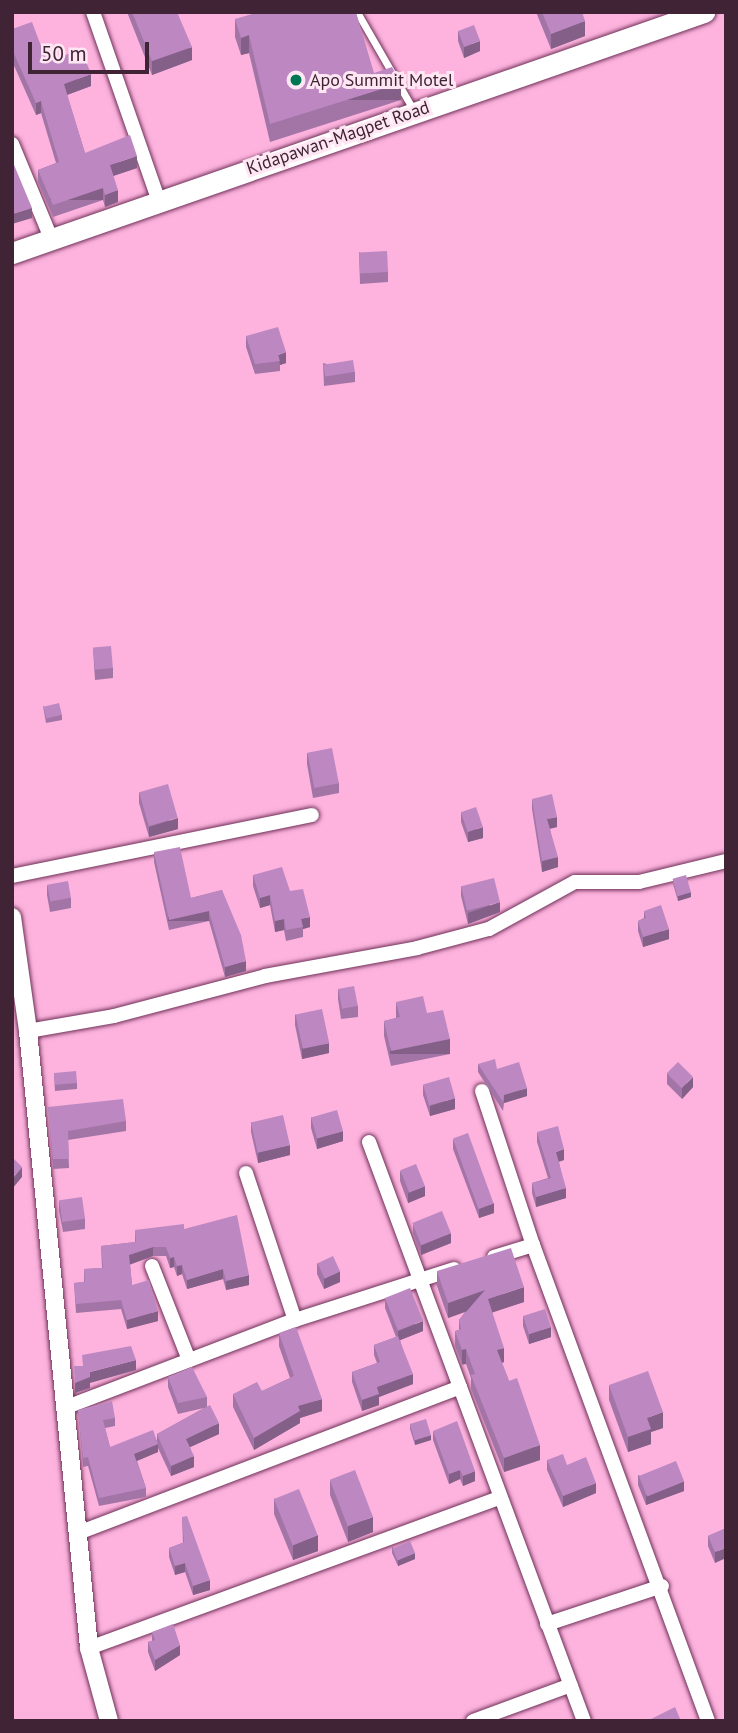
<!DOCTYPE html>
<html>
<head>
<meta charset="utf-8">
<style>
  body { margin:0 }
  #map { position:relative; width:738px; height:1733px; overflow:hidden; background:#fdb3de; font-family:"PT Sans",sans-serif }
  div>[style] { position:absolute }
  .roads { filter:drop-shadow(0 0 2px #6f3158) drop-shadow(0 0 2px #6f3158) }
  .service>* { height:7px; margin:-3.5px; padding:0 3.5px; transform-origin:3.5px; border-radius:3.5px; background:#fff }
  .minor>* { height:14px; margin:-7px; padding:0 7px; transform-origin:7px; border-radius:7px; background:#fff }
  .tertiary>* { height:18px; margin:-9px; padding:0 9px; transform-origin:9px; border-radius:9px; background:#fff }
  .secondary>* { height:21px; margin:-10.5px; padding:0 10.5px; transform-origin:10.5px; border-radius:10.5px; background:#fff }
  .wall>* { inset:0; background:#a375a7 }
  .shaded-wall>* { inset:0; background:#845f88; transform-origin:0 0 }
  .building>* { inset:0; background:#bd88c2; transform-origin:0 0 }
  .dots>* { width:19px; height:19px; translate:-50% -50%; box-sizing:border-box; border:4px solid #fee7f3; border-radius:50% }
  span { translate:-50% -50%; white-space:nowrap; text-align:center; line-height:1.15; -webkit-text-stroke:6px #fee7f3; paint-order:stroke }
  .poi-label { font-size:18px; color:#402334 }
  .left { translate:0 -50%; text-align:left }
  .street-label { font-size:18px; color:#402334 }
  .frame { position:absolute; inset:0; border:14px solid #402334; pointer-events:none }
  .scale { position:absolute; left:28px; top:42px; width:121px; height:32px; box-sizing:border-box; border:4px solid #402334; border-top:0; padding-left:9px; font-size:21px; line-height:24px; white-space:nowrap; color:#402334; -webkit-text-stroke:5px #fee7f3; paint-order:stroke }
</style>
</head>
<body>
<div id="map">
  <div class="roads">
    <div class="service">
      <i style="left:357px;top:12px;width:114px;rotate:60.1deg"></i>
    </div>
    <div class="minor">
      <i style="left:93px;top:12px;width:200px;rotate:70.8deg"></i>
      <i style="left:12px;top:144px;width:102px;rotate:67.5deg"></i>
      <i style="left:12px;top:876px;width:306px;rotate:-11.5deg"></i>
      <i style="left:28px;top:1031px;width:87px;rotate:-9.9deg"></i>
      <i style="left:114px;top:1016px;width:156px;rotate:-14.8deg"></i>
      <i style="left:265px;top:976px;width:155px;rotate:-10.4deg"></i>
      <i style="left:417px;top:948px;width:74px;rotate:-14.8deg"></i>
      <i style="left:489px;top:929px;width:98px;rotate:-28.7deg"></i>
      <i style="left:575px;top:882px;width:64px"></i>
      <i style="left:639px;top:882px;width:89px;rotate:-13.6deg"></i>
      <i style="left:482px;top:1091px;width:162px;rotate:71.7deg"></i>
      <i style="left:533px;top:1245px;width:507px;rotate:69.81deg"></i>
      <i style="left:369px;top:1142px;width:618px;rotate:69.63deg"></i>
      <i style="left:246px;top:1173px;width:155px;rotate:71.6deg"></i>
      <i style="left:494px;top:1257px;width:41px;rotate:-17.1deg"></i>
      <i style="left:152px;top:1266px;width:101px;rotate:68.5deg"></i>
      <i style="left:64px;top:1408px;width:247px;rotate:-20.9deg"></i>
      <i style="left:295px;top:1320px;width:167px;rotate:-17.8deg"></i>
      <i style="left:78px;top:1533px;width:409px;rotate:-20.9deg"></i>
      <i style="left:547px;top:1624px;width:121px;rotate:-18.3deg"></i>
      <i style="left:89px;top:1648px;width:438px;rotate:-20.1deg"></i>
      <i style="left:473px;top:1721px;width:104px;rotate:-20.2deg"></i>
    </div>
    <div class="tertiary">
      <i style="left:12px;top:917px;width:115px;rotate:82deg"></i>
      <i style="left:28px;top:1031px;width:620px;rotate:84.35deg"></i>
      <i style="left:89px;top:1648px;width:76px;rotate:74.7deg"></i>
    </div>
    <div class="secondary">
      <i style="left:12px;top:253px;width:733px;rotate:-19.2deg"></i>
    </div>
  </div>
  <div class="wall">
    <i style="clip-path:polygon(127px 12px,177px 12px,192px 60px,152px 75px)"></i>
    <i style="clip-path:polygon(536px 12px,582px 12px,585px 36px,551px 49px)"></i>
    <i style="clip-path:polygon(235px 19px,374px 73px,401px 100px,270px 142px,249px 53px,241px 55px,235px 37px)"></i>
    <i style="clip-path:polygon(12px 29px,47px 62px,91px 86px,67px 95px,85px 153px,137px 168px,113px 176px,118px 202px,105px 207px,103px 200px,53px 217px,38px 182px,38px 170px,56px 163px,41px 113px,36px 115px,12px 61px)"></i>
    <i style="clip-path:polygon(458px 31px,480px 51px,464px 58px,458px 41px)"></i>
    <i style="clip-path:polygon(359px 252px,388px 272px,388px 282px,360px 284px)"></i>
    <i style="clip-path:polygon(246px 336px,286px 363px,280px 365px,280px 371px,255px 374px,246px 347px)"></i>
    <i style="clip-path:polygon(323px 363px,355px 372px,355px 382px,324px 386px)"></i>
    <i style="clip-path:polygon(93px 648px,113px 668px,113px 678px,95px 680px)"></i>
    <i style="clip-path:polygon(43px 706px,62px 715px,62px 720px,46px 723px)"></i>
    <i style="clip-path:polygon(307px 753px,339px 783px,339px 793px,313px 798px,307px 764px)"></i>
    <i style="clip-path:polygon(139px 792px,178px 829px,149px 837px,139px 803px)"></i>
    <i style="clip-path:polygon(532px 799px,557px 827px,550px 829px,558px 867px,542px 872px,532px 809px)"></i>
    <i style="clip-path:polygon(461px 812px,483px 838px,468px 842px,461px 822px)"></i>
    <i style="clip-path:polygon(154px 852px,191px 898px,222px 890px,246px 971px,225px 977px,209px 921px,169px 930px,154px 862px)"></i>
    <i style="clip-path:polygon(253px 875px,290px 891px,310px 927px,303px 929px,303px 937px,286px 941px,284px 930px,275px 932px,270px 905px,260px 908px,253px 886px)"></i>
    <i style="clip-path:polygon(673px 879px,691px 897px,678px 901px,673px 884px)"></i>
    <i style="clip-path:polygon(47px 885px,71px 898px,71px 908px,50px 912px,47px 895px)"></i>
    <i style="clip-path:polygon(461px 886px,500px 912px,468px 924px,461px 896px)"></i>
    <i style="clip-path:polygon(644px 911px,669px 939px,643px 947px,638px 931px,638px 921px,644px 918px)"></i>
    <i style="clip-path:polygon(338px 989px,358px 1006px,358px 1017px,341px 1019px,338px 999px)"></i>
    <i style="clip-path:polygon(396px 1002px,450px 1054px,391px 1066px,384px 1036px,384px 1021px,396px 1018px)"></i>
    <i style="clip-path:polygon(295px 1014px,329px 1053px,302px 1059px,295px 1025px)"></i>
    <i style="clip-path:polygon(478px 1064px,497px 1069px,527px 1096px,504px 1103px,503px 1111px,478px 1072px)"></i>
    <i style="clip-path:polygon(667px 1073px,693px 1087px,682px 1099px,667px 1084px)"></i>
    <i style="clip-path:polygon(54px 1074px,77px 1083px,77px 1089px,55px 1091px)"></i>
    <i style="clip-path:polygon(423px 1085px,455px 1109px,430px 1116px,423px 1095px)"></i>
    <i style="clip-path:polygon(48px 1107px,126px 1121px,126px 1131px,68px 1140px,69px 1168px,53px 1169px)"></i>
    <i style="clip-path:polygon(311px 1117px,343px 1141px,317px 1149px,311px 1128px)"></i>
    <i style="clip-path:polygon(251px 1122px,290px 1155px,258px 1163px,251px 1132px)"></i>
    <i style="clip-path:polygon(537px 1132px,564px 1160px,559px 1162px,566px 1198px,536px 1207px,532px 1193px,532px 1183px,548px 1178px,537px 1142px)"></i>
    <i style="clip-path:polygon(453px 1139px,494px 1213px,479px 1218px,453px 1149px)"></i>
    <i style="clip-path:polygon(400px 1171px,425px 1196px,408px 1203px,400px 1181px)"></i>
    <i style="clip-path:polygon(59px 1201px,85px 1219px,85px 1229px,63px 1232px,59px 1211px)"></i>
    <i style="clip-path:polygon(413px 1224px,451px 1243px,421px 1255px,413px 1234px)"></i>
    <i style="clip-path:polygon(184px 1229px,249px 1285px,226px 1290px,223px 1279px,187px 1289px,182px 1274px,177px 1276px,174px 1267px,170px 1268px,166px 1256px,153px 1256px,130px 1264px,132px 1285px,158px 1321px,127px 1329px,121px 1309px,76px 1313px,74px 1283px,84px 1282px,84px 1269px,102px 1268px,101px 1246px,135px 1242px,135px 1230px)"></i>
    <i style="clip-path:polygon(317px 1263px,340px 1282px,324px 1289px,317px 1274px)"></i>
    <i style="clip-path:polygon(437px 1271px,524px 1302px,492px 1312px,504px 1362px,502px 1363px,540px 1460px,504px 1472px,471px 1389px,471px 1378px,466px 1364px,462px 1365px,455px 1346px,455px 1331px,459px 1330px,459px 1320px,466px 1311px,448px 1318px,437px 1286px)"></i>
    <i style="clip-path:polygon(385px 1298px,423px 1331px,400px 1340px,413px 1384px,379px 1397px,379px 1405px,362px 1411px,352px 1382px,352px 1372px,377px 1363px,374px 1355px,374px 1345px,396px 1337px,385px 1308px)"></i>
    <i style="clip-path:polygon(523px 1316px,551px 1337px,529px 1344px,523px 1326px)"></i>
    <i style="clip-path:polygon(279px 1333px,322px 1411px,300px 1418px,300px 1423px,254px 1450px,233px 1407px,233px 1394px,262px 1391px,290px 1378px,279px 1346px)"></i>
    <i style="clip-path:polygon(168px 1377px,207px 1397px,207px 1407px,219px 1434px,190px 1447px,194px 1467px,171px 1476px,158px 1448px,158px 1452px,137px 1461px,146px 1488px,146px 1497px,99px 1506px,88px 1466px,83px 1467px,78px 1410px,115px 1418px,115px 1426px,105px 1428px,110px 1447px,157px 1440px,157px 1434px,204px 1408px,178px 1414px,168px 1387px)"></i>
    <i style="clip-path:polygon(609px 1385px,663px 1428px,651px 1432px,651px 1444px,628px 1452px,609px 1400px)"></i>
    <i style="clip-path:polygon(410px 1424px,431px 1440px,415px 1445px,410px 1429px)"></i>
    <i style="clip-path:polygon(433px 1431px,475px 1481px,463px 1486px,460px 1479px,449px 1484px,433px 1440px)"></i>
    <i style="clip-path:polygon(547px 1460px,567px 1465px,596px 1493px,563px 1507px,547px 1470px)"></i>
    <i style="clip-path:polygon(638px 1475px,684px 1491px,646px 1505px,638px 1485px)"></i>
    <i style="clip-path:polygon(330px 1480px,373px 1532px,348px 1542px,330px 1495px)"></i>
    <i style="clip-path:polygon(274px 1498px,318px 1551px,293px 1560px,274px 1514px)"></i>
    <i style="clip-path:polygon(182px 1517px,210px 1590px,193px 1595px,185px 1572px,175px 1575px,169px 1557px,169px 1548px,183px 1543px)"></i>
    <i style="clip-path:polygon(724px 1529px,715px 1563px,708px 1546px,708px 1536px)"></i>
    <i style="clip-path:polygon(392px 1547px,415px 1559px,398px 1566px,392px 1553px)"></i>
    <i style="clip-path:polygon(152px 1632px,180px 1655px,155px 1671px,148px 1652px,148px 1642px,152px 1641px)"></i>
  </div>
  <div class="shaded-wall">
    <i style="clip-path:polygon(585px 21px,585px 36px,551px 49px,551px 34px)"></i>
    <i style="clip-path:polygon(249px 35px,249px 53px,241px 55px,241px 38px)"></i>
    <i style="clip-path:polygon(480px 41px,480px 51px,464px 58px,464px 47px)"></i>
    <i style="clip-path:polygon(192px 47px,192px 60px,152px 75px,152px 61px)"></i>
    <i style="clip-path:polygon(91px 74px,91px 86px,64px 96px,64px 84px)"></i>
    <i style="left:401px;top:83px;width:17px;height:137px;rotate:90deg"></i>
    <i style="clip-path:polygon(41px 101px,41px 113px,36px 115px,36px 103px)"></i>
    <i style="clip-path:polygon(137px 156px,137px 168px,110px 177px,110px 165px)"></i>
    <i style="left:103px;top:188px;width:12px;height:53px;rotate:90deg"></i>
    <i style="clip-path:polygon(118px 190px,118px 202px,105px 207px,105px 195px)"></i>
    <i style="clip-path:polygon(32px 208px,32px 218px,12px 224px,12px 214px)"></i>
    <i style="clip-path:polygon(286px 352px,286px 363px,280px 365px,278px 355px)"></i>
    <i style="clip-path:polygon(557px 817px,557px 827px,547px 829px,547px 819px)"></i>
    <i style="clip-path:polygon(178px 818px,178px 829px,149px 837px,149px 827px)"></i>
    <i style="clip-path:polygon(483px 827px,483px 838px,468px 842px,468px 832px)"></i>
    <i style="clip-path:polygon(558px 857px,558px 867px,542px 872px,542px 861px)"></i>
    <i style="clip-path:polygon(691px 892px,691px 897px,678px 901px,678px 896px)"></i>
    <i style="clip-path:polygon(270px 895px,270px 905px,260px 908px,260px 898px)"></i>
    <i style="clip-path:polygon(500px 902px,500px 912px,468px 924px,468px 913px)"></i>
    <i style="left:209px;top:911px;width:10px;height:41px;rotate:90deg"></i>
    <i style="clip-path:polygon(310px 917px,310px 927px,303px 929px,301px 919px)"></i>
    <i style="clip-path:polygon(284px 919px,284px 930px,275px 932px,275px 921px)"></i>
    <i style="clip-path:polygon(669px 929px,669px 939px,643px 947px,643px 937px)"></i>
    <i style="clip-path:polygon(246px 961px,246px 971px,225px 977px,225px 967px)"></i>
    <i style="left:450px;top:1039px;width:15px;height:60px;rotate:90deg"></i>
    <i style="clip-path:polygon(329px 1043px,329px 1053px,302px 1059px,302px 1048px)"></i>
    <i style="clip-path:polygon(693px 1077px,693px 1087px,682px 1099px,682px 1088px)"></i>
    <i style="clip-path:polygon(527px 1088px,527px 1096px,504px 1103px,504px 1095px)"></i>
    <i style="clip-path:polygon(455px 1098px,455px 1109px,430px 1116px,430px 1106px)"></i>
    <i style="clip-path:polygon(343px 1131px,343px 1141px,317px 1149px,317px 1138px)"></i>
    <i style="clip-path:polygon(290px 1145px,290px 1155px,258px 1163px,258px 1152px)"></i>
    <i style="clip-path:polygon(564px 1149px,564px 1160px,556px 1162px,556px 1152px)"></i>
    <i style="clip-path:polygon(22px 1167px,22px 1177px,12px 1189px,12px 1179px)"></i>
    <i style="clip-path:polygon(425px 1186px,425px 1196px,408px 1203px,408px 1193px)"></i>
    <i style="clip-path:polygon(566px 1188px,566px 1198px,536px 1207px,536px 1197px)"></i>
    <i style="clip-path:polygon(494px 1203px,494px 1213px,479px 1218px,479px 1209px)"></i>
    <i style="clip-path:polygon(451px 1233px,451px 1243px,421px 1255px,421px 1244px)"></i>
    <i style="clip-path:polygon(153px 1247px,153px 1256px,129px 1265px,129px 1255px)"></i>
    <i style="clip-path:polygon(174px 1257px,174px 1267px,170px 1268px,170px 1258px)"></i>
    <i style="clip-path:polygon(182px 1265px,182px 1274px,177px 1276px,177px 1266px)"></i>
    <i style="clip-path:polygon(223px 1269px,223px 1279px,187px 1289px,187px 1280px)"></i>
    <i style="clip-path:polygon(340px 1271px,340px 1282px,324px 1289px,324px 1279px)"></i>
    <i style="clip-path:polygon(249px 1275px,249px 1285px,226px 1290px,226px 1281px)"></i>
    <i style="clip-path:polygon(524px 1287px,524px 1302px,488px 1314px,488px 1299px)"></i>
    <i style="clip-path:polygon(485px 1290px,485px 1305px,448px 1318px,448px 1303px)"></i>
    <i style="clip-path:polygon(158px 1311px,158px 1321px,127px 1329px,127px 1320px)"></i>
    <i style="clip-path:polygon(423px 1321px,423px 1331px,398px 1341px,398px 1331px)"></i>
    <i style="clip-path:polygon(551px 1327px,551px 1337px,529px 1344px,529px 1334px)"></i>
    <i style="clip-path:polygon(504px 1348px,504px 1362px,497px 1364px,497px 1350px)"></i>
    <i style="left:466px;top:1349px;width:15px;height:4px;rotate:90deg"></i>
    <i style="clip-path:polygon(136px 1360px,136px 1370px,90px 1383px,90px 1388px,75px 1393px,75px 1383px,90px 1372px)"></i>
    <i style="clip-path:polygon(413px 1374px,413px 1384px,379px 1397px,379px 1405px,362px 1411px,362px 1400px,377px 1387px)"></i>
    <i style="clip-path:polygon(322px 1399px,322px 1411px,300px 1418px,300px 1423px,254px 1450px,254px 1438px,298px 1406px)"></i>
    <i style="clip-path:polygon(663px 1412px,663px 1428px,651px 1432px,651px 1444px,628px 1452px,628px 1437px,647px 1418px)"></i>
    <i style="clip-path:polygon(219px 1423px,219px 1434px,186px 1449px,186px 1439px)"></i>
    <i style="clip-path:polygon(431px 1435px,431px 1440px,415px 1445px,415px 1440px)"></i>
    <i style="clip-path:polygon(158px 1444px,158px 1452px,134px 1462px,134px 1454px)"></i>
    <i style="clip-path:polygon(540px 1445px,540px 1460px,504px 1472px,504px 1458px)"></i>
    <i style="clip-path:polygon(194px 1456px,194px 1467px,171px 1476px,171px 1466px)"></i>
    <i style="clip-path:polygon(460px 1470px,460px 1479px,449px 1484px,449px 1474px)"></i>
    <i style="clip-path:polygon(475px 1471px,475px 1481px,463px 1486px,463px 1476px)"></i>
    <i style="clip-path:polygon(684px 1481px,684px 1491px,646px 1505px,646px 1495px)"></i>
    <i style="clip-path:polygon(596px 1483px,596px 1493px,563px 1507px,563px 1496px)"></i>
    <i style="clip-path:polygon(373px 1517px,373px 1532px,348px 1542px,348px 1526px)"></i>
    <i style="clip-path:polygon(318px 1535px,318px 1551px,293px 1560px,293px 1545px)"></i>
    <i style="clip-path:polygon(726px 1548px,726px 1558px,715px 1563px,715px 1552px)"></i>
    <i style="clip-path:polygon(415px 1553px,415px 1559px,398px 1566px,398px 1560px)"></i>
    <i style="clip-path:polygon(185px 1563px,185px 1572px,175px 1575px,175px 1566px)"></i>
    <i style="clip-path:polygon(210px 1580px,210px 1590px,193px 1595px,193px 1586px)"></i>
    <i style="clip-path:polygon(180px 1645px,180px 1655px,155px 1671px,155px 1660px)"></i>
  </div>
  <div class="building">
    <i style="clip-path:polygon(132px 12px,177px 12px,192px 47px,152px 61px)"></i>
    <i style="clip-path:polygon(259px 12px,356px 12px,374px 73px,392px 67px,401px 83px,270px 124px,249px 35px,241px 38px,235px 19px)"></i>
    <i style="clip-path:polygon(542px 12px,582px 12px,585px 21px,551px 34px)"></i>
    <i style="clip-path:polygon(32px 22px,47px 62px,81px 49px,91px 74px,64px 84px,85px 153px,130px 135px,137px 156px,110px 165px,118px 190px,105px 195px,103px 188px,53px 205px,38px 170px,59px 162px,41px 101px,36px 103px,12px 49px,12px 29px)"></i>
    <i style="left:474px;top:25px;width:17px;height:17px;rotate:69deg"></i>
    <i style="clip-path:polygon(12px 160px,32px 208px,12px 214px)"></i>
    <i style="left:387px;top:251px;width:21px;height:28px;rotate:87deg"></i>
    <i style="clip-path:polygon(278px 327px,286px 352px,278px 355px,280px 361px,255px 364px,246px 336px)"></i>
    <i style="left:353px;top:360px;width:12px;height:30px;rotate:81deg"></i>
    <i style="left:111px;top:646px;width:22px;height:18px;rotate:85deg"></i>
    <i style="left:59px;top:703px;width:12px;height:16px;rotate:76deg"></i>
    <i style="left:332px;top:748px;width:36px;height:25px;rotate:79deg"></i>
    <i style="left:168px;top:784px;width:35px;height:30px;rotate:74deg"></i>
    <i style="clip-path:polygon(552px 794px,557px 817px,547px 819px,558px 857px,542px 861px,532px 799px)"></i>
    <i style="left:476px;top:807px;width:21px;height:16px;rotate:71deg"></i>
    <i style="clip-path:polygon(180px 847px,191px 898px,222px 890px,241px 935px,246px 961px,225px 967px,209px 911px,169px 920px,154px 852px)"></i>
    <i style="clip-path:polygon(282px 867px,290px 891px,303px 889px,310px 917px,301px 919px,303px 927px,286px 930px,284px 919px,275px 921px,270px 895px,260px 898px,253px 875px)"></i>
    <i style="left:686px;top:875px;width:18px;height:14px;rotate:74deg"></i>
    <i style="left:494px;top:878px;width:25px;height:34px;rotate:76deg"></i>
    <i style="left:68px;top:881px;width:17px;height:21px;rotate:80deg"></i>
    <i style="clip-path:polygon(661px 905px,669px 929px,643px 937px,638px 921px,646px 918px,644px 911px)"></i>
    <i style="left:354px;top:986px;width:20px;height:16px;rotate:79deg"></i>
    <i style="clip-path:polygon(423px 996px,427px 1013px,443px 1010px,450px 1039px,391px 1051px,384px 1021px,400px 1017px,396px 1002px)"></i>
    <i style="left:322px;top:1009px;width:35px;height:27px;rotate:78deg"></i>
    <i style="clip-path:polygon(495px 1059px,497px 1069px,519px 1062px,527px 1088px,504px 1095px,503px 1102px,478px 1064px)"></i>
    <i style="left:678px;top:1062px;width:21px;height:16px;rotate:45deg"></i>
    <i style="left:76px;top:1071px;width:12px;height:22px;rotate:85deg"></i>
    <i style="left:449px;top:1077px;width:22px;height:27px;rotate:74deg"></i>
    <i style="clip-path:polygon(123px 1099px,126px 1121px,68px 1131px,69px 1159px,53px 1159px,48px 1107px)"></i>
    <i style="left:337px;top:1110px;width:22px;height:27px;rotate:74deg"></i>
    <i style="left:283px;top:1115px;width:31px;height:33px;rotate:77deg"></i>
    <i style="clip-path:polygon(558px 1126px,564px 1149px,556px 1152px,566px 1188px,536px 1197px,532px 1183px,551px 1178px,537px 1132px)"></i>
    <i style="left:468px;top:1133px;width:75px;height:16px;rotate:70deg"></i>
    <i style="clip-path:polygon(12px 1157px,22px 1167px,12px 1179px)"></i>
    <i style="left:416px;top:1164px;width:24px;height:17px;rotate:68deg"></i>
    <i style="left:82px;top:1197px;width:22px;height:23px;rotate:82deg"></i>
    <i style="left:442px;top:1211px;width:24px;height:32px;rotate:68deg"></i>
    <i style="clip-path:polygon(237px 1215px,249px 1275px,226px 1281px,223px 1269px,187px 1280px,182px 1265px,177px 1266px,174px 1257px,170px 1258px,166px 1247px,153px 1247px,129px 1255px,132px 1285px,149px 1280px,158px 1311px,127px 1320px,121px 1300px,76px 1304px,74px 1283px,85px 1282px,84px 1269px,103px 1268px,101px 1246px,136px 1242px,135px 1230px,184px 1224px,184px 1229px)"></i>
    <i style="clip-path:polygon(511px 1248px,524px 1287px,488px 1299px,504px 1348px,497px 1350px,509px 1381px,517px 1378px,540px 1445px,504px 1458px,471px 1375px,475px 1374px,466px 1349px,462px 1350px,455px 1331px,461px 1329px,459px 1320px,485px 1290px,448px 1303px,437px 1271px)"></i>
    <i style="left:333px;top:1256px;width:17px;height:17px;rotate:65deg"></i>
    <i style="left:410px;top:1288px;width:35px;height:27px;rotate:68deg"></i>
    <i style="left:545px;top:1309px;width:19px;height:23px;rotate:72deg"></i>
    <i style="clip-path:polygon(296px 1327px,322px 1399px,298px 1406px,300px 1411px,254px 1438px,233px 1394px,257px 1382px,262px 1391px,294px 1376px,279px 1333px)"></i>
    <i style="clip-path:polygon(398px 1336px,413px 1374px,377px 1387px,379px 1394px,362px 1400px,352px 1372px,380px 1362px,374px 1345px)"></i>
    <i style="clip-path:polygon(131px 1346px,136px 1360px,90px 1372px,90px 1377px,75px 1383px,74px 1366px,83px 1366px,82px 1355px)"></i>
    <i style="clip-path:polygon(192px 1367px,207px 1397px,178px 1403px,168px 1377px)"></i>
    <i style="clip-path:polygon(648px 1371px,663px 1412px,647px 1418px,651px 1429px,628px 1437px,609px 1385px)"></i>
    <i style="clip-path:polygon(112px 1401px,115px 1418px,103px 1420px,110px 1447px,153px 1430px,158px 1444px,134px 1454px,146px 1488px,99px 1498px,88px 1457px,83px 1458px,78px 1410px)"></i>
    <i style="clip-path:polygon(210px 1405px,219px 1423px,186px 1439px,194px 1456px,171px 1466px,157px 1434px)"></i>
    <i style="left:426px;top:1419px;width:17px;height:17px;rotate:73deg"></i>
    <i style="clip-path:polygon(457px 1421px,475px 1471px,463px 1476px,460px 1470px,449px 1474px,433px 1431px)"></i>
    <i style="clip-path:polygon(563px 1454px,567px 1465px,586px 1457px,596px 1483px,563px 1496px,547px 1460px)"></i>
    <i style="left:676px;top:1461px;width:22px;height:40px;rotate:68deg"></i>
    <i style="left:355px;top:1470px;width:50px;height:27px;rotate:69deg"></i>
    <i style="left:299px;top:1489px;width:50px;height:27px;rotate:68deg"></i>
    <i style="clip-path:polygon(187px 1516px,210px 1580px,193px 1586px,185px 1563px,175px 1566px,169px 1548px,184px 1542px,182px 1517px)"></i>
    <i style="clip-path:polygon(724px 1529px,726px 1532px,726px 1548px,715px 1552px,708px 1536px)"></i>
    <i style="left:410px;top:1541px;width:13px;height:19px;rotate:67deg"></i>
    <i style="clip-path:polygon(173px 1624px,180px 1645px,155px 1660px,148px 1642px,155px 1640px,152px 1632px)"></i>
    <i style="clip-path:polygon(675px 1707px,681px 1721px,647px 1721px)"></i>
  </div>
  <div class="dots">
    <i style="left:296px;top:80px;background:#007753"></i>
  </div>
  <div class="poi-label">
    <span class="left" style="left:310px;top:80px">Apo Summit Motel</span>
  </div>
  <div class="street-label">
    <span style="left:338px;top:138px;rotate:-19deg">Kidapawan-Magpet Road</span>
  </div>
  <div class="frame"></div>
  <div class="scale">50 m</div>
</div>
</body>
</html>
